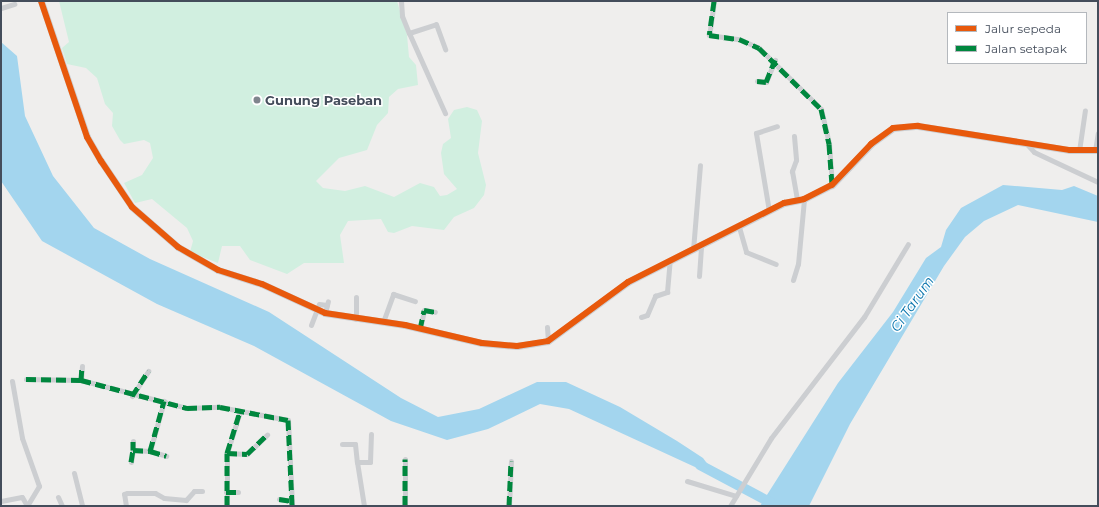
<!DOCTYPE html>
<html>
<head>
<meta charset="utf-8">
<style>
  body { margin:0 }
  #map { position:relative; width:1099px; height:507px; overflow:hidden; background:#efeeed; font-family:Montserrat,sans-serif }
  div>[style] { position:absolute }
  .green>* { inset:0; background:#d1efe0 }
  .water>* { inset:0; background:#a3d5ee }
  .river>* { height:10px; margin:-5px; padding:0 5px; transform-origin:5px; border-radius:5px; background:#a3d5ee }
  .street>* { height:5px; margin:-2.5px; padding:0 2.5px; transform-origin:2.5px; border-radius:2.5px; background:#ccced1 }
  .secondary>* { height:7px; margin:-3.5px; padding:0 3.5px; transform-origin:3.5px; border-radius:3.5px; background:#cccfd3 }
  .quiet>* { height:5px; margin-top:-2.5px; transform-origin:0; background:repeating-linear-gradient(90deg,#00873e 0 10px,transparent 0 15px) }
  .cycleway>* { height:6px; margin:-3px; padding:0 3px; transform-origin:3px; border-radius:3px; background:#e8590c }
  .dots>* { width:11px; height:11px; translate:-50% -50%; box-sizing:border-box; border:2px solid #fff; border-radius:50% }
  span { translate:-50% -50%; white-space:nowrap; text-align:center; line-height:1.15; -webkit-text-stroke:3px #fff; paint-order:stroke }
  .poi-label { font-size:13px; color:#444d5b; font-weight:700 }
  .left { translate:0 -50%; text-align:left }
  .water-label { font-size:14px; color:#0673ac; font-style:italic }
  .frame { position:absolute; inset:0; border:2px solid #444d5b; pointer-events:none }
  .legend { position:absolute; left:947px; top:12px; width:140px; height:52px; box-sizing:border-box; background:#fff; border:1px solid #b4b8bd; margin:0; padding:5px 7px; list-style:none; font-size:12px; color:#444d5b }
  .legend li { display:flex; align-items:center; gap:8px; height:20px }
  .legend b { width:20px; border:1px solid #b4b8bd }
</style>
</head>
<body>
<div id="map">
  <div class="green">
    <i style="clip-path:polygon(59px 1px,397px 1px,407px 35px,409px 57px,416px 65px,418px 85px,398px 89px,389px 97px,388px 113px,377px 125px,367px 150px,339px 158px,316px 181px,323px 188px,345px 191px,365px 186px,394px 197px,420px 183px,434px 187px,440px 196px,447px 195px,457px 189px,444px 174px,441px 153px,443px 144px,451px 138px,448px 119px,454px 110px,467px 107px,477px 110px,482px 121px,478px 153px,486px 185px,484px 195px,474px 208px,454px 217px,444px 230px,412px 226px,394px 233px,388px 232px,381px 219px,348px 221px,340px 235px,344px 263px,304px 263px,287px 274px,250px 260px,240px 246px,222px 246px,218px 263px,190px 252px,193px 241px,187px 228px,152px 199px,135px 203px,124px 183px,142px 175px,153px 158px,150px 143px,144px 140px,124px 144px,120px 140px,112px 126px,113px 113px,105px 104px,97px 78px,86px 68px,67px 64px,62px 48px,69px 42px)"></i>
  </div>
  <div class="water">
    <i style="clip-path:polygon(1px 42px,17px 56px,25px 116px,53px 176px,94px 228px,150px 259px,269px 312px,401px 398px,438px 417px,479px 409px,537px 382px,566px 382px,620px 407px,677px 441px,703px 458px,712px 470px,708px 473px,569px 409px,540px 404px,488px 429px,447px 440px,391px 421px,254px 346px,157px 304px,42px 241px,1px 181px)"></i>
    <i style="clip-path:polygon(1003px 185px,1062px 190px,1074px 186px,1098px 196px,1098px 222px,1018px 205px,984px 221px,965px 237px,944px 266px,850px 424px,809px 506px,760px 506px,838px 383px,893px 312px,926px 258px,941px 247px,946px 230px,961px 208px)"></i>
  </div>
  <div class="river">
    <i style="left:700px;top:465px;width:87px;rotate:28deg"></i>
  </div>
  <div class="street">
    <i style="left:401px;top:1px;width:15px;rotate:86deg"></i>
    <i style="left:402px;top:16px;width:18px;rotate:68deg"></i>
    <i style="left:409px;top:33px;width:28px;rotate:-18deg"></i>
    <i style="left:436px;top:24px;width:27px;rotate:70deg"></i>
    <i style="left:714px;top:1px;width:34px;rotate:98deg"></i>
    <i style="left:709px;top:35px;width:30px;rotate:8deg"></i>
    <i style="left:739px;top:39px;width:22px;rotate:24deg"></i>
    <i style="left:759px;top:48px;width:87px;rotate:44.5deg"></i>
    <i style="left:821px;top:109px;width:36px;rotate:77deg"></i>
    <i style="left:829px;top:144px;width:41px;rotate:85.8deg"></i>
    <i style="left:1px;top:8px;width:14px;rotate:-17deg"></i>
    <i style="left:409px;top:33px;width:88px;rotate:65.8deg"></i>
    <i style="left:757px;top:81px;width:9px;rotate:6deg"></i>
    <i style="left:766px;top:82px;width:24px;rotate:-68deg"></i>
    <i style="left:794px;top:136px;width:24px;rotate:85deg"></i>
    <i style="left:796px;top:160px;width:12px;rotate:110deg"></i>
    <i style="left:792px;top:171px;width:29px;rotate:80deg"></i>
    <i style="left:1025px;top:142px;width:13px;rotate:48deg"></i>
    <i style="left:1034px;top:152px;width:71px;rotate:25.1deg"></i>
    <i style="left:1079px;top:151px;width:41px;rotate:-81.7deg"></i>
    <i style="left:1095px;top:151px;width:18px;rotate:-81deg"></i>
    <i style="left:769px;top:211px;width:79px;rotate:-99.5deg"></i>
    <i style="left:756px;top:133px;width:22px;rotate:-18deg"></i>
    <i style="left:739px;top:227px;width:26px;rotate:74deg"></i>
    <i style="left:746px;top:252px;width:32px;rotate:22deg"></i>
    <i style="left:693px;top:250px;width:85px;rotate:-85.3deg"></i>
    <i style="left:699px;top:276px;width:30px;rotate:-86deg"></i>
    <i style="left:793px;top:280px;width:17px;rotate:-73deg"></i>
    <i style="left:798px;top:264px;width:65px;rotate:-84.7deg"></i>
    <i style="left:325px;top:313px;width:12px;rotate:-76deg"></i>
    <i style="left:641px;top:317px;width:6px;rotate:-18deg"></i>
    <i style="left:647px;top:315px;width:21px;rotate:-67deg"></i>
    <i style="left:655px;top:296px;width:13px;rotate:-18deg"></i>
    <i style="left:667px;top:292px;width:32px;rotate:-85deg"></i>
    <i style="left:356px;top:319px;width:22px;rotate:-90deg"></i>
    <i style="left:383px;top:322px;width:30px;rotate:-70deg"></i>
    <i style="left:393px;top:294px;width:23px;rotate:18deg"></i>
    <i style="left:311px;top:325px;width:22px;rotate:-69deg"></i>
    <i style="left:319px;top:304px;width:8px;rotate:7deg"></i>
    <i style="left:547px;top:327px;width:14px;rotate:86deg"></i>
    <i style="left:420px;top:329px;width:19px;rotate:-78deg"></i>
    <i style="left:424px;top:310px;width:11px;rotate:10deg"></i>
    <i style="left:26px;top:379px;width:55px;rotate:1deg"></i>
    <i style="left:81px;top:380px;width:110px;rotate:14.8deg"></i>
    <i style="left:187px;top:408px;width:33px;rotate:-2deg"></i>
    <i style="left:220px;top:407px;width:69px;rotate:10.8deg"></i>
    <i style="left:288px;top:420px;width:86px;rotate:87.3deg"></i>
    <i style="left:81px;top:380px;width:14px;rotate:-86deg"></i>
    <i style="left:12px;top:381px;width:58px;rotate:80deg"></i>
    <i style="left:22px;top:438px;width:51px;rotate:70.5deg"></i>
    <i style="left:39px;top:486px;width:23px;rotate:121deg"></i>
    <i style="left:132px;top:396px;width:30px;rotate:-57deg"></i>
    <i style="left:133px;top:441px;width:9px;rotate:90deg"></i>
    <i style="left:133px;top:450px;width:17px;rotate:3deg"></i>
    <i style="left:150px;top:451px;width:52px;rotate:-74.4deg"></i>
    <i style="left:342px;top:444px;width:13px"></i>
    <i style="left:355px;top:444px;width:18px;rotate:84deg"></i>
    <i style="left:150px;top:451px;width:17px;rotate:17deg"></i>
    <i style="left:227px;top:453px;width:20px;rotate:3deg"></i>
    <i style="left:247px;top:454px;width:28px;rotate:-44deg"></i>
    <i style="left:131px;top:462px;width:12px;rotate:-81deg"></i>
    <i style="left:74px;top:473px;width:34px;rotate:76deg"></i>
    <i style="left:687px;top:481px;width:51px;rotate:17deg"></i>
    <i style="left:226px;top:492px;width:12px"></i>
    <i style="left:58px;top:497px;width:10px;rotate:66deg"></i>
    <i style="left:279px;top:499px;width:13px;rotate:9deg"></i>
    <i style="left:1px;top:501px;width:21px;rotate:-11deg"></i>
    <i style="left:22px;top:497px;width:8px;rotate:60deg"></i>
    <i style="left:126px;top:506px;width:12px;rotate:-99deg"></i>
    <i style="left:124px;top:494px;width:3px;rotate:-18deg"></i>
    <i style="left:127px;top:493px;width:28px"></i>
    <i style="left:155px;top:493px;width:10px;rotate:29deg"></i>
    <i style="left:164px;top:498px;width:22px;rotate:5deg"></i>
    <i style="left:186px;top:500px;width:12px;rotate:-48deg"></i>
    <i style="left:194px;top:491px;width:8px"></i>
    <i style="left:227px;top:506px;width:53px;rotate:-90deg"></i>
    <i style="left:227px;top:453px;width:44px;rotate:-72.8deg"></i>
    <i style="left:364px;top:506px;width:45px;rotate:-99deg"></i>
    <i style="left:357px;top:462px;width:13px"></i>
    <i style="left:370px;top:462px;width:28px;rotate:-88deg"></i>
    <i style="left:405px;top:506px;width:47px;rotate:-90deg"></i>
    <i style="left:509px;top:506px;width:45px;rotate:-87.5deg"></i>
    <i style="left:730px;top:506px;width:79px;rotate:-58.9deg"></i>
    <i style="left:771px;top:438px;width:153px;rotate:-52.5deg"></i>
    <i style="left:864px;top:317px;width:85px;rotate:-58.9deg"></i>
  </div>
  <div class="secondary">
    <i style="left:41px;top:1px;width:144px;rotate:71.3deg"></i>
    <i style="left:87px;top:137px;width:28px;rotate:60deg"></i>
    <i style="left:101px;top:161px;width:55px;rotate:56deg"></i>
    <i style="left:132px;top:207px;width:61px;rotate:41deg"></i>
    <i style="left:178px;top:247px;width:46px;rotate:29.9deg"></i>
    <i style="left:218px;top:270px;width:46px;rotate:17.7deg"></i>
    <i style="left:262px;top:284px;width:69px;rotate:24.7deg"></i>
    <i style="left:325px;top:313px;width:81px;rotate:8.5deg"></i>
    <i style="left:405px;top:325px;width:79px;rotate:13.2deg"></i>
    <i style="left:482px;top:343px;width:35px;rotate:5deg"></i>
    <i style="left:517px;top:346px;width:31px;rotate:-9deg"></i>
    <i style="left:548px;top:341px;width:99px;rotate:-36.4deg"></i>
    <i style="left:628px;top:282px;width:175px;rotate:-26.9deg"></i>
    <i style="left:784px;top:203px;width:20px;rotate:-11deg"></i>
    <i style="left:804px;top:199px;width:31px;rotate:-27deg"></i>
    <i style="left:832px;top:185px;width:57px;rotate:-46.4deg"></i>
    <i style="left:871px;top:144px;width:27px;rotate:-36deg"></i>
    <i style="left:893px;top:128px;width:25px;rotate:-5deg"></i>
    <i style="left:918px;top:126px;width:154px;rotate:9deg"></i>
    <i style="left:1070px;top:150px;width:28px"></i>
  </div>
  <div class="quiet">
    <i style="left:714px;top:1px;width:34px;rotate:98deg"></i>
    <i style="left:709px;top:35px;width:30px;rotate:8deg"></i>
    <i style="left:739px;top:39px;width:22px;rotate:24deg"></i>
    <i style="left:759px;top:48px;width:87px;rotate:44.5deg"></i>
    <i style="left:821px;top:109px;width:36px;rotate:77deg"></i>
    <i style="left:829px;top:144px;width:41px;rotate:85.8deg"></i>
    <i style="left:757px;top:81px;width:9px;rotate:6deg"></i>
    <i style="left:766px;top:82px;width:24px;rotate:-68deg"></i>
    <i style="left:420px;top:329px;width:19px;rotate:-78deg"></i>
    <i style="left:424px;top:310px;width:11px;rotate:10deg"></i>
    <i style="left:26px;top:379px;width:55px;rotate:1deg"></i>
    <i style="left:81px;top:380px;width:110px;rotate:14.8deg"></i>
    <i style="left:187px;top:408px;width:33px;rotate:-2deg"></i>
    <i style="left:220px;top:407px;width:69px;rotate:10.8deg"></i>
    <i style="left:288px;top:420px;width:86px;rotate:87.3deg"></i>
    <i style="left:81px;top:380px;width:14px;rotate:-86deg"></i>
    <i style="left:132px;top:396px;width:30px;rotate:-57deg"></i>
    <i style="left:133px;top:441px;width:9px;rotate:90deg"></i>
    <i style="left:133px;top:450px;width:17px;rotate:3deg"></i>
    <i style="left:150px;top:451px;width:52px;rotate:-74.4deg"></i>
    <i style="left:150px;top:451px;width:17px;rotate:17deg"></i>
    <i style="left:227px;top:453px;width:20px;rotate:3deg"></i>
    <i style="left:247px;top:454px;width:28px;rotate:-44deg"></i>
    <i style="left:131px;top:462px;width:12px;rotate:-81deg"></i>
    <i style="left:226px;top:492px;width:12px"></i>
    <i style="left:279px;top:499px;width:13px;rotate:9deg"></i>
    <i style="left:227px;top:506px;width:53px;rotate:-90deg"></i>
    <i style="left:227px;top:453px;width:44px;rotate:-72.8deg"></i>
    <i style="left:405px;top:506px;width:47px;rotate:-90deg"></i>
    <i style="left:509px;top:506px;width:45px;rotate:-87.5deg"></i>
  </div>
  <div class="cycleway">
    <i style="left:41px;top:1px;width:144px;rotate:71.3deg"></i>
    <i style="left:87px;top:137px;width:28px;rotate:60deg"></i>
    <i style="left:101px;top:161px;width:55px;rotate:56deg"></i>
    <i style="left:132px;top:207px;width:61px;rotate:41deg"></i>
    <i style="left:178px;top:247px;width:46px;rotate:29.9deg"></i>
    <i style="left:218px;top:270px;width:46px;rotate:17.7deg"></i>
    <i style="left:262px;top:284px;width:69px;rotate:24.7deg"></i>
    <i style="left:325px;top:313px;width:81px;rotate:8.5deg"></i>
    <i style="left:405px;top:325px;width:79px;rotate:13.2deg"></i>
    <i style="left:482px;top:343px;width:35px;rotate:5deg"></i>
    <i style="left:517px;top:346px;width:31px;rotate:-9deg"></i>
    <i style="left:548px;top:341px;width:99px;rotate:-36.4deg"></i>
    <i style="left:628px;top:282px;width:175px;rotate:-26.9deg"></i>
    <i style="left:784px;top:203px;width:20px;rotate:-11deg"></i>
    <i style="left:804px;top:199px;width:31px;rotate:-27deg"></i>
    <i style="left:832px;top:185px;width:57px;rotate:-46.4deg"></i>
    <i style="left:871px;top:144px;width:27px;rotate:-36deg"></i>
    <i style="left:893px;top:128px;width:25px;rotate:-5deg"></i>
    <i style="left:918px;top:126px;width:154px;rotate:9deg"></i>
    <i style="left:1070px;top:150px;width:28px"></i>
  </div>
  <div class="dots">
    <i style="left:257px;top:100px;background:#80858e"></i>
  </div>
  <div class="poi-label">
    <span class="left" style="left:265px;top:100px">Gunung Paseban</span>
  </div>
  <div class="water-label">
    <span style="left:912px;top:304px;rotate:-55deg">Ci Tarum</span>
  </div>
  <div class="frame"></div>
  <ul class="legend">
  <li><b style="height:5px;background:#e8590c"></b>Jalur sepeda</li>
  <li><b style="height:5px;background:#00873e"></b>Jalan setapak</li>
  </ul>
</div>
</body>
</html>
